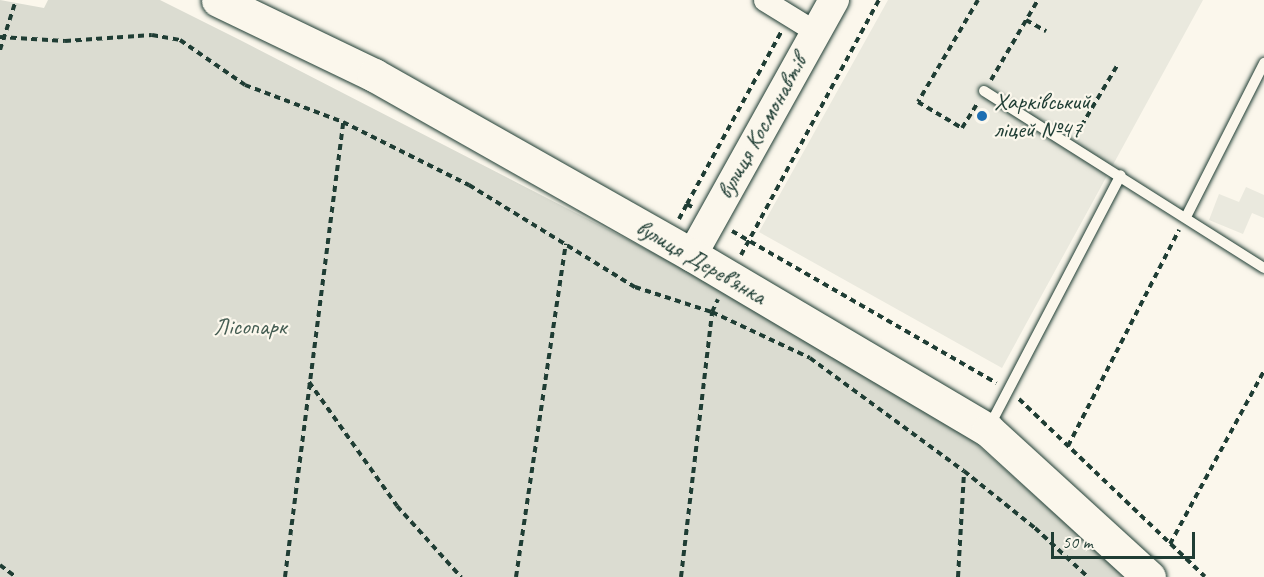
<!DOCTYPE html>
<html>
<head>
<meta charset="utf-8">
<style>
  body { margin:0 }
  #map { position:relative; width:1264px; height:577px; overflow:hidden; background:#fbf7ec; font-family:Caveat,sans-serif }
  div>[style] { position:absolute }
  .built>* { inset:0; background:#eae9de }
  .green>* { inset:0; background:#dbdcd1 }
  .path>* { height:4px; margin-top:-2px; transform-origin:0; background:repeating-linear-gradient(90deg,#1f3d34 0 6px,transparent 0 10.5px) }
  .roads { filter:drop-shadow(0 0 2px #1f3d34) drop-shadow(0 0 2px #1f3d34) }
  .lane>* { height:10px; margin:-5px; padding:0 5px; transform-origin:5px; border-radius:5px; background:#fbf7ec }
  .street>* { height:21px; margin:-10.5px; padding:0 10.5px; transform-origin:10.5px; border-radius:10.5px; background:#fbf7ec }
  .secondary>* { height:30px; margin:-15px; padding:0 15px; transform-origin:15px; border-radius:15px; background:#fbf7ec }
  .primary>* { height:33px; margin:-16.5px; padding:0 16.5px; transform-origin:16.5px; border-radius:16.5px; background:#fbf7ec }
  .dots>* { width:16px; height:16px; translate:-50% -50%; box-sizing:border-box; border:3px solid #fbf7ec; border-radius:50% }
  span { translate:-50% -50%; white-space:nowrap; text-align:center; line-height:1.15; -webkit-text-stroke:4.5px #fbf7ec; paint-order:stroke }
  .poi-label { font-size:24px; color:#1f3d34 }
  .left { translate:0 -50%; text-align:left }
  .street-label { font-size:24px; color:#1f3d34 }
  .park-label { font-size:24px; color:#455d53 }
  .scale { position:absolute; left:1051px; top:532px; width:144px; height:27px; box-sizing:border-box; border:3px solid #1f3d34; border-top:0; padding-left:8px; font-size:18px; line-height:21px; white-space:nowrap; color:#1f3d34; -webkit-text-stroke:4px #fbf7ec; paint-order:stroke }
</style>
</head>
<body>
<div id="map">
  <div class="built">
    <i style="clip-path:polygon(888px 0,1203px 0,1002px 368px,759px 232px)"></i>
    <i style="clip-path:polygon(1246px 187px,1264px 195px,1264px 218px,1252px 213px,1243px 234px,1209px 220px,1219px 194px,1239px 202px)"></i>
  </div>
  <div class="green">
    <i style="clip-path:polygon(0 0,44px 8px,48px 0,160px 0,240px 40px,722px 288px,954px 424px,1126px 577px,0 577px)"></i>
  </div>
  <div class="path">
    <i style="left:978px;top:0;width:118px;rotate:120.5deg"></i>
    <i style="left:918px;top:102px;width:51px;rotate:30.6deg"></i>
    <i style="left:962px;top:128px;width:31px;rotate:-58deg"></i>
    <i style="left:1026px;top:20px;width:23px;rotate:29deg"></i>
    <i style="left:0;top:37px;width:65px;rotate:3.5deg"></i>
    <i style="left:65px;top:41px;width:87px;rotate:-3.9deg"></i>
    <i style="left:152px;top:35px;width:28px;rotate:10deg"></i>
    <i style="left:180px;top:40px;width:79px;rotate:34.7deg"></i>
    <i style="left:245px;top:85px;width:105px;rotate:20.7deg"></i>
    <i style="left:343px;top:122px;width:141px;rotate:26.6deg"></i>
    <i style="left:469px;top:185px;width:195px;rotate:31.6deg"></i>
    <i style="left:635px;top:287px;width:81px;rotate:18deg"></i>
    <i style="left:712px;top:312px;width:108px;rotate:25.1deg"></i>
    <i style="left:810px;top:358px;width:191px;rotate:36.3deg"></i>
    <i style="left:964px;top:471px;width:91px;rotate:38.8deg"></i>
    <i style="left:1035px;top:528px;width:72px;rotate:42.8deg"></i>
    <i style="left:0;top:50px;width:52px;rotate:-72.3deg"></i>
    <i style="left:991px;top:80px;width:93px;rotate:-59.6deg"></i>
    <i style="left:1076px;top:135px;width:82px;rotate:-59.4deg"></i>
    <i style="left:687px;top:204px;width:196px;rotate:-61.3deg"></i>
    <i style="left:679px;top:219px;width:17px;rotate:-62deg"></i>
    <i style="left:687px;top:204px;width:6px;rotate:31deg"></i>
    <i style="left:732px;top:231px;width:305px;rotate:29.9deg"></i>
    <i style="left:741px;top:255px;width:290px;rotate:-61.6deg"></i>
    <i style="left:309px;top:382px;width:152px;rotate:54.6deg"></i>
    <i style="left:397px;top:506px;width:96px;rotate:48deg"></i>
    <i style="left:1019px;top:399px;width:257px;rotate:43.7deg"></i>
    <i style="left:1068px;top:446px;width:243px;rotate:-62.8deg"></i>
    <i style="left:1170px;top:544px;width:197px;rotate:-61.5deg"></i>
    <i style="left:0;top:565px;width:20px;rotate:37deg"></i>
    <i style="left:285px;top:577px;width:459px;rotate:-82.7deg"></i>
    <i style="left:516px;top:577px;width:337px;rotate:-81.5deg"></i>
    <i style="left:681px;top:577px;width:267px;rotate:-83.3deg"></i>
    <i style="left:712px;top:312px;width:14px;rotate:-65deg"></i>
    <i style="left:958px;top:577px;width:105px;rotate:-86.7deg"></i>
  </div>
  <div class="roads">
    <div class="lane">
      <i style="left:984px;top:91px;width:331px;rotate:32.3deg"></i>
      <i style="left:1186px;top:217px;width:173px;rotate:-63.1deg"></i>
      <i style="left:989px;top:427px;width:284px;rotate:-62.4deg"></i>
    </div>
    <div class="street">
      <i style="left:764px;top:0;width:61px;rotate:31.6deg"></i>
    </div>
    <div class="secondary">
      <i style="left:692px;top:255px;width:292px;rotate:-60.9deg"></i>
    </div>
    <div class="primary">
      <i style="left:218px;top:0;width:173px;rotate:25.7deg"></i>
      <i style="left:374px;top:75px;width:365px;rotate:29.5deg"></i>
      <i style="left:692px;top:255px;width:344px;rotate:30.6deg"></i>
      <i style="left:988px;top:430px;width:218px;rotate:42.4deg"></i>
    </div>
  </div>
  <div class="dots">
    <i style="left:982px;top:116px;background:#1f6fb2"></i>
  </div>
  <div class="poi-label">
    <span class="left" style="left:994px;top:116px">Харківський<br>ліцей №47</span>
  </div>
  <div class="street-label">
    <span style="left:762px;top:127px;rotate:-61deg">вулиця Космонавтів</span>
    <span style="left:701px;top:262px;rotate:30deg">вулиця Дерев’янка</span>
  </div>
  <div class="park-label">
    <span style="left:250px;top:327px">Лісопарк</span>
  </div>
  <div class="scale">50 m</div>
</div>
</body>
</html>
